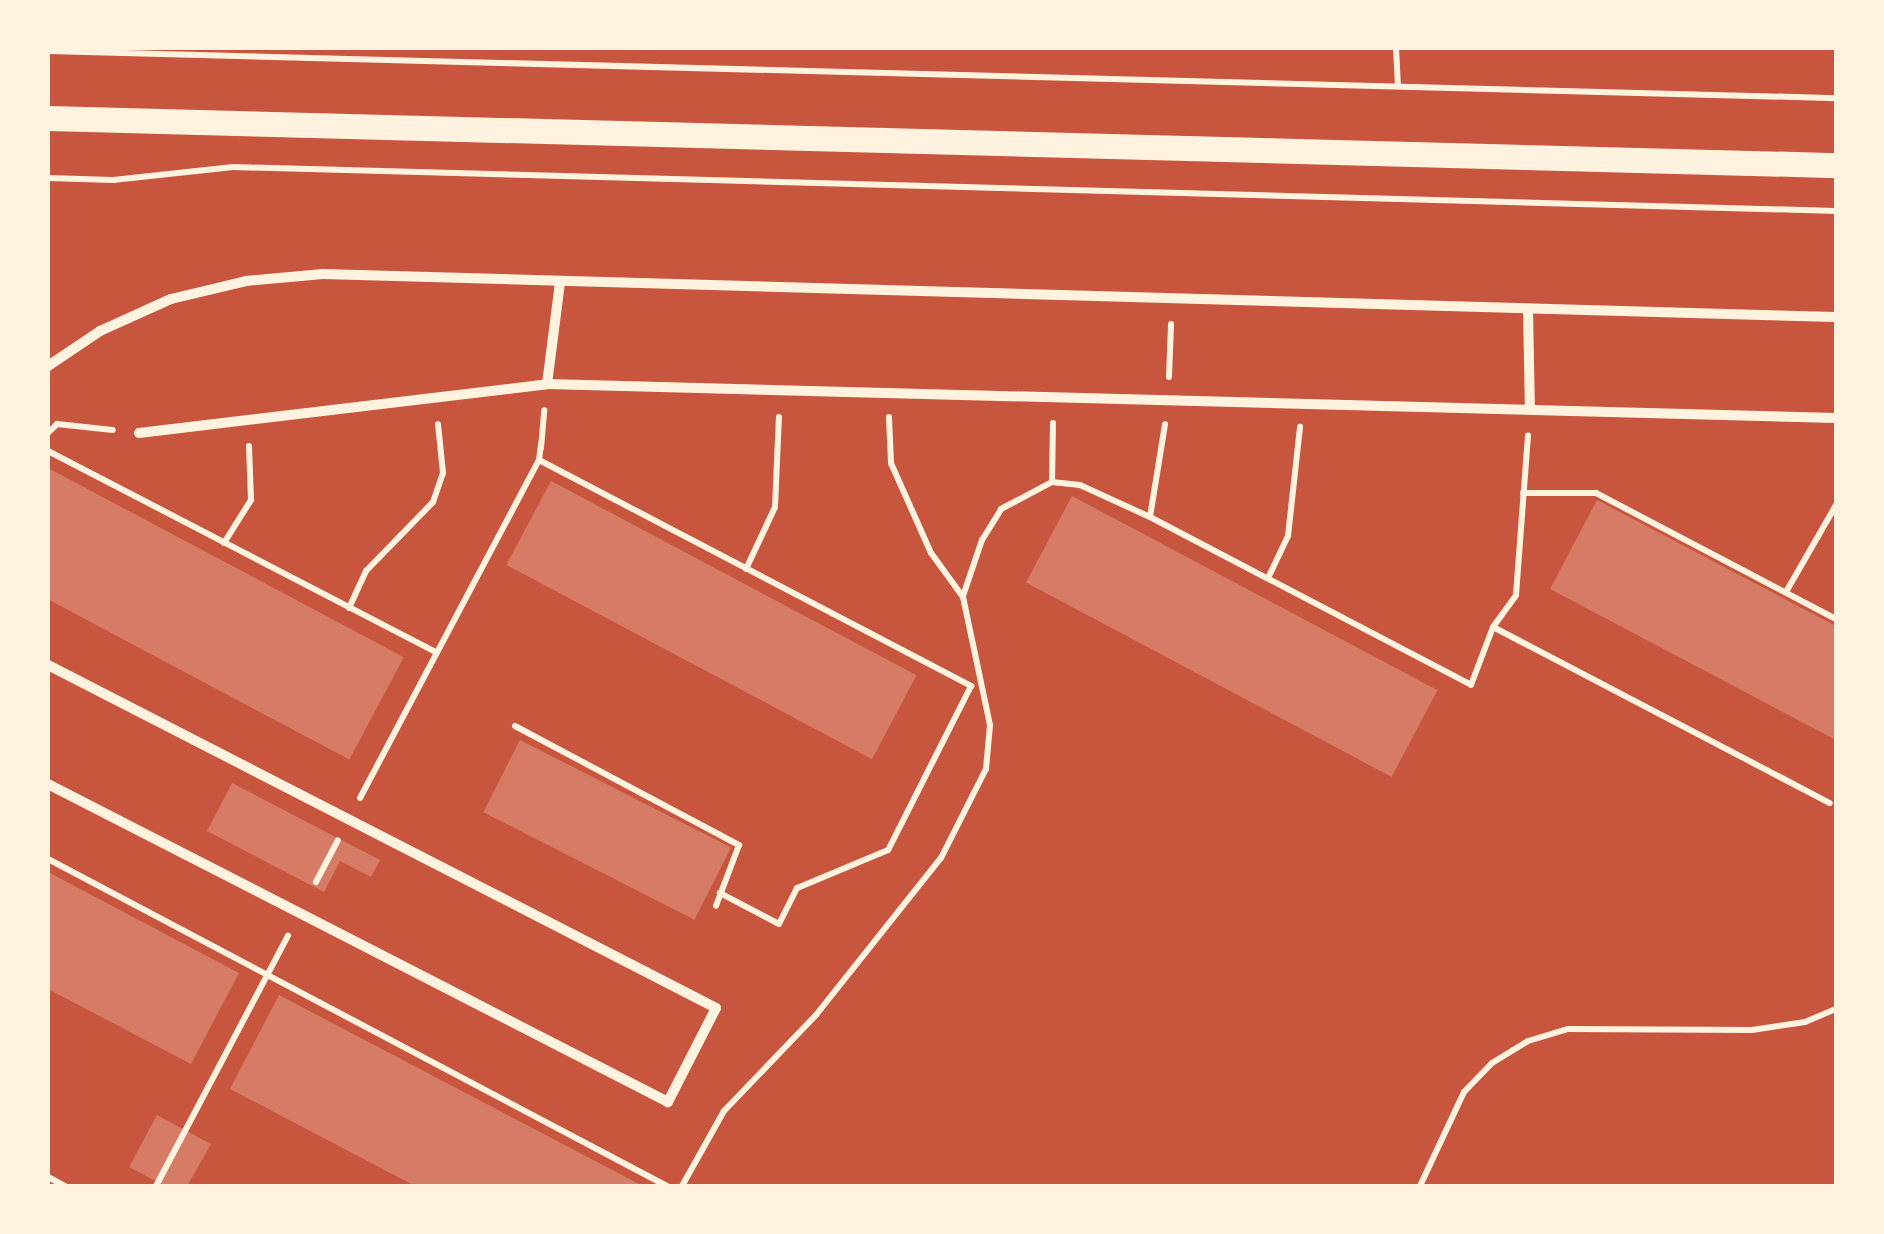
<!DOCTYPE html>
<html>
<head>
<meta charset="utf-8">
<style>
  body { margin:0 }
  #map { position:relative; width:1884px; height:1234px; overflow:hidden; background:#c8553d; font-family:Figtree,sans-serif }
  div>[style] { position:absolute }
  .building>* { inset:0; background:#d67c66; transform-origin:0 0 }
  .path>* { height:6px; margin:-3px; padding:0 3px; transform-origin:3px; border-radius:3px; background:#fff3e0 }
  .minor>* { height:10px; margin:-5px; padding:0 5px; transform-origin:5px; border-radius:5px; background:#fff3e0 }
  .primary>* { height:25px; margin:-12.5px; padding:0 12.5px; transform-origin:12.5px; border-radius:12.5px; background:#fff3e0 }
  span { translate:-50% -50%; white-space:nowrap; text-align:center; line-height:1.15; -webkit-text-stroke:10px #fff3e0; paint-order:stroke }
  .frame { position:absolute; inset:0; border:50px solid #fff3e0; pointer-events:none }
</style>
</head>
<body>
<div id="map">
  <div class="building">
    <i style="left:48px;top:468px;width:403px;height:116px;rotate:28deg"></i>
    <i style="left:551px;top:481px;width:414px;height:95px;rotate:28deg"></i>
    <i style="left:1072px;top:496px;width:414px;height:98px;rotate:28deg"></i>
    <i style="clip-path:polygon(1597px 500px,1836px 626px,1836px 740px,1550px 589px)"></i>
    <i style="left:520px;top:740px;width:237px;height:81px;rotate:27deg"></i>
    <i style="clip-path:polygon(232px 783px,380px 860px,371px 877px,340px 861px,324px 892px,207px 831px)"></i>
    <i style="clip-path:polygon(48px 872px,239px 973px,191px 1064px,48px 989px)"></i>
    <i style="clip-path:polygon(279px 995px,643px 1186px,415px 1186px,230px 1089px)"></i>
    <i style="clip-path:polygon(157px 1115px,211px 1144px,187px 1186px,165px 1186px,129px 1167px)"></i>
  </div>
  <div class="path">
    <i style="left:1396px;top:48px;width:38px;rotate:87deg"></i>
    <i style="left:48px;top:51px;width:1789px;rotate:1.51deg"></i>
    <i style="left:48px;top:178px;width:65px;rotate:1.8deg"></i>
    <i style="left:113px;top:180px;width:121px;rotate:-6.2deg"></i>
    <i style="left:233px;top:167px;width:1604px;rotate:1.57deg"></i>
    <i style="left:1169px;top:377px;width:53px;rotate:-87.8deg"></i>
    <i style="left:48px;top:433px;width:13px;rotate:-45deg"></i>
    <i style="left:57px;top:424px;width:56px;rotate:6.1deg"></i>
    <i style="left:541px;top:444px;width:16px;rotate:97deg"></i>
    <i style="left:539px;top:460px;width:488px;rotate:27.6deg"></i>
    <i style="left:971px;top:686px;width:184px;rotate:116.8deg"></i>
    <i style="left:888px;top:850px;width:99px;rotate:157.3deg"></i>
    <i style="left:797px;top:888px;width:40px;rotate:116.6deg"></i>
    <i style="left:779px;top:924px;width:67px;rotate:-152.3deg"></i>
    <i style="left:541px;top:448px;width:38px;rotate:-85deg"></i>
    <i style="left:48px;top:451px;width:438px;rotate:27.4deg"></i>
    <i style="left:1052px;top:482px;width:28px;rotate:6deg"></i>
    <i style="left:1080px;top:485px;width:77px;rotate:24.6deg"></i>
    <i style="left:1150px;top:517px;width:362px;rotate:27.6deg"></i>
    <i style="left:1471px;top:685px;width:62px;rotate:-69.2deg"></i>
    <i style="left:1493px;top:627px;width:39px;rotate:-54deg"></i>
    <i style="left:1516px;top:595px;width:160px;rotate:-85.7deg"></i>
    <i style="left:1523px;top:493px;width:73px"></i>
    <i style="left:1596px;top:493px;width:271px;rotate:27.7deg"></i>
    <i style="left:1150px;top:517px;width:94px;rotate:-80.8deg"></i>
    <i style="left:224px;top:543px;width:51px;rotate:-57.9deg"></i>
    <i style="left:251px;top:500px;width:54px;rotate:-92.1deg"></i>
    <i style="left:746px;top:569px;width:68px;rotate:-64.9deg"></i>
    <i style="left:775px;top:507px;width:90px;rotate:-87.5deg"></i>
    <i style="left:1269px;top:576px;width:44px;rotate:-64.6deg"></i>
    <i style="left:1288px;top:536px;width:110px;rotate:-83.7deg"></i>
    <i style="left:1786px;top:592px;width:100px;rotate:-60.1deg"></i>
    <i style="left:963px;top:596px;width:59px;rotate:-71.3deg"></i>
    <i style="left:982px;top:540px;width:36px;rotate:-58deg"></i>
    <i style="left:1001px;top:509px;width:58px;rotate:-27.9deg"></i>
    <i style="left:1052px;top:482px;width:59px;rotate:-89deg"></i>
    <i style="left:349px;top:608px;width:41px;rotate:-65.3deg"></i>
    <i style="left:366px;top:571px;width:96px;rotate:-45.8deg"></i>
    <i style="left:433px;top:502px;width:31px;rotate:-71deg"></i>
    <i style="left:443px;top:473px;width:49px;rotate:-95.8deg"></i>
    <i style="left:1493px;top:627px;width:380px;rotate:27.6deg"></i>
    <i style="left:515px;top:726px;width:254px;rotate:28deg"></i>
    <i style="left:739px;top:845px;width:65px;rotate:110.7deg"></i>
    <i style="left:360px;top:798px;width:382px;rotate:-62.1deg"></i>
    <i style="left:48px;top:859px;width:700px;rotate:27.85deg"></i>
    <i style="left:316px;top:882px;width:47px;rotate:-62.4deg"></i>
    <i style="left:48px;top:1177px;width:19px;rotate:28deg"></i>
    <i style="left:156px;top:1186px;width:283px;rotate:-62.2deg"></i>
    <i style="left:682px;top:1186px;width:86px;rotate:-60.8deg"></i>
    <i style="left:724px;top:1111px;width:133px;rotate:-46.2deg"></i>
    <i style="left:816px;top:1015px;width:201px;rotate:-51.5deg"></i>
    <i style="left:941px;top:858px;width:100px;rotate:-63.2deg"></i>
    <i style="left:986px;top:769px;width:44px;rotate:-84.8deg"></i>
    <i style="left:990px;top:725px;width:131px;rotate:-101.9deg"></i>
    <i style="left:963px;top:597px;width:54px;rotate:-126deg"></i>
    <i style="left:931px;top:553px;width:98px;rotate:-114deg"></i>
    <i style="left:891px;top:463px;width:46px;rotate:-92.5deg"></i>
    <i style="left:1420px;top:1186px;width:104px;rotate:-64.9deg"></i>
    <i style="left:1464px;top:1092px;width:40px;rotate:-46deg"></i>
    <i style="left:1492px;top:1063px;width:42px;rotate:-31.4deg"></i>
    <i style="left:1528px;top:1041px;width:42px;rotate:-16.7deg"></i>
    <i style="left:1568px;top:1029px;width:184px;rotate:0.3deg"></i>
    <i style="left:1752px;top:1030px;width:54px;rotate:-8.6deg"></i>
    <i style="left:1805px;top:1022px;width:34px;rotate:-23deg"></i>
  </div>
  <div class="minor">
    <i style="left:1528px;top:309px;width:100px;rotate:88.9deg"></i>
    <i style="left:48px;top:366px;width:63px;rotate:-33.9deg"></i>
    <i style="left:100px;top:331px;width:78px;rotate:-24.3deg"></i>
    <i style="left:171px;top:299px;width:77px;rotate:-13.5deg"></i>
    <i style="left:246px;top:281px;width:77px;rotate:-5.2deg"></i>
    <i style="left:323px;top:274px;width:1514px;rotate:1.63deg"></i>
    <i style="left:547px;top:384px;width:102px;rotate:-82.7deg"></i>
    <i style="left:139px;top:433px;width:411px;rotate:-6.8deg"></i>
    <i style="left:547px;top:384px;width:1289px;rotate:1.51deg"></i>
    <i style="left:48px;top:665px;width:751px;rotate:27.18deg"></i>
    <i style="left:716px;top:1008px;width:106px;rotate:117.1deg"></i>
    <i style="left:668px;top:1102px;width:697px;rotate:-152.85deg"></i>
  </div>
  <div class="primary">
    <i style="left:48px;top:118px;width:1789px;rotate:1.51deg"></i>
  </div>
  <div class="frame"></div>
</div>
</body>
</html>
